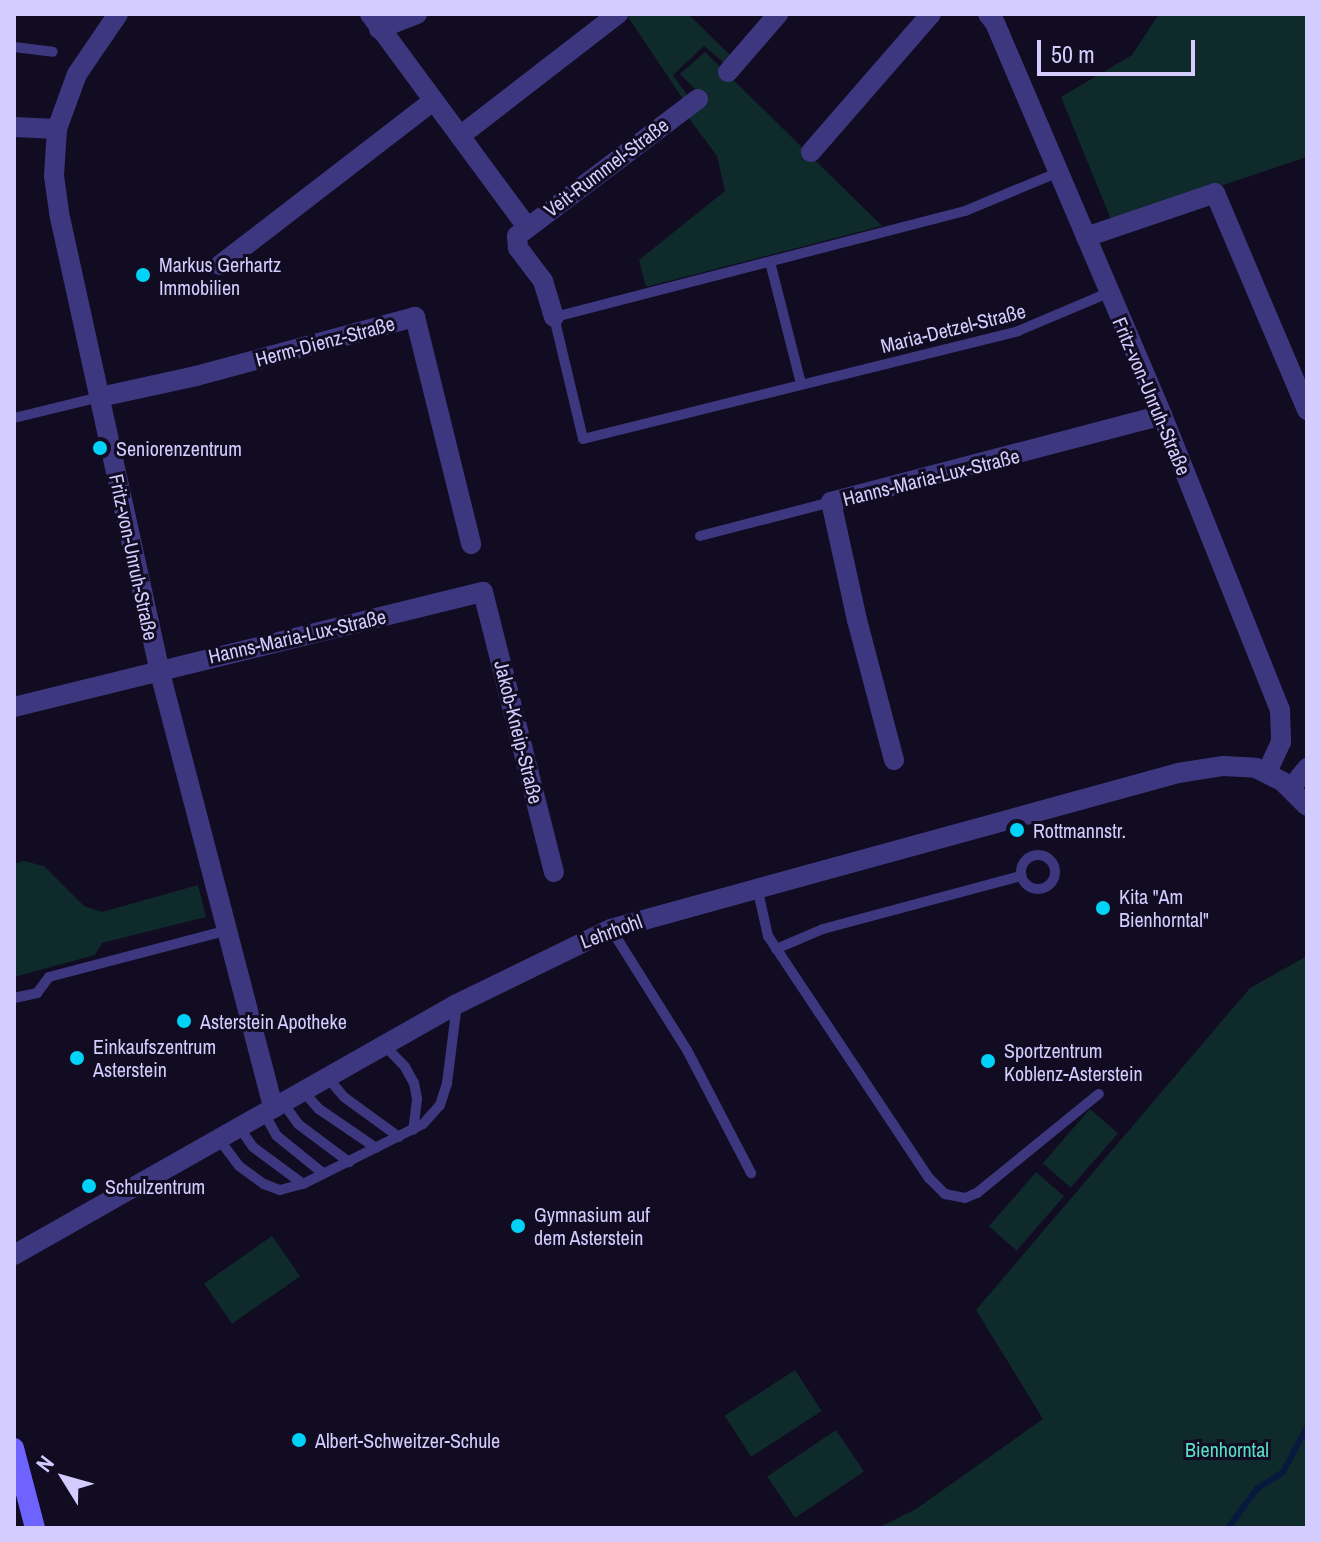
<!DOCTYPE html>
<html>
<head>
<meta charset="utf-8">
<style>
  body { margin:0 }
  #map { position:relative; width:1321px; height:1542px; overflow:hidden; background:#110c21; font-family:"Archivo Narrow",sans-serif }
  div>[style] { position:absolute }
  .green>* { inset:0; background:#0f2a2b; transform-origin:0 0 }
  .stream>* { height:6px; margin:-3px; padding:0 3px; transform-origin:3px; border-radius:3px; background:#08193e }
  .lane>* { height:10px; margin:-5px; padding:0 5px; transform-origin:5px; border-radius:5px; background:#3d3780 }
  .lane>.ring { margin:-5px; padding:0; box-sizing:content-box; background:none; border:10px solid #3d3780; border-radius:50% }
  .street>* { height:20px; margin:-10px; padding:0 10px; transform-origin:10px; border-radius:10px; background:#3d3780 }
  .secondary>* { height:20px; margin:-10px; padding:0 10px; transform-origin:10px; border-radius:10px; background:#6e63ff }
  .dots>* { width:22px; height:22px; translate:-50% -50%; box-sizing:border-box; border:4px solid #110c21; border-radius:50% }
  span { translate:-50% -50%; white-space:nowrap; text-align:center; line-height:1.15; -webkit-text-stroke:6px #110c21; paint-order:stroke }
  .street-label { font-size:20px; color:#d4ccff }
  .poi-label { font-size:20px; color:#d4ccff }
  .left { translate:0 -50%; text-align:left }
  .park-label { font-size:20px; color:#56e1c4 }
  .frame { position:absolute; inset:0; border:16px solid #d4ccff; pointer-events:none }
  .north { position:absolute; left:24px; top:1438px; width:80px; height:80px; -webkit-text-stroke:6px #110c21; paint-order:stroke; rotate:307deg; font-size:22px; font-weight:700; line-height:32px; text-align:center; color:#d4ccff }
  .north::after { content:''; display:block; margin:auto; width:28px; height:36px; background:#d4ccff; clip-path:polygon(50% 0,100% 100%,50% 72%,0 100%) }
  .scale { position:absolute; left:1037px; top:40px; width:158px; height:36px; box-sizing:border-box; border:4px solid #d4ccff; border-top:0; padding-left:10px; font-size:24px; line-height:28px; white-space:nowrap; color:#d4ccff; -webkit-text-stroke:6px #110c21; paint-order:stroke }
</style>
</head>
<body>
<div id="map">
  <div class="green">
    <i style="clip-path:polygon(626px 14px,688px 14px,731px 56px,725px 64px,704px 46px,673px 75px,688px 96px,683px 99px)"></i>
    <i style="clip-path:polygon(1159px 14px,1307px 14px,1307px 157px,1112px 222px,1061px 97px,1132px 55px)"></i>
    <i style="clip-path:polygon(705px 52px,882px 226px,646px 287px,639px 260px,725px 191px,717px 156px,687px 116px,705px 99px,680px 74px)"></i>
    <i style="clip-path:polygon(24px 861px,44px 866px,84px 906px,102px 912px,198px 885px,206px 917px,102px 943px,95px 955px,14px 977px,14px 864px)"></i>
    <i style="clip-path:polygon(1307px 956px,1307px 1528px,878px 1528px,916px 1509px,1043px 1419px,976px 1310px,1250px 988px)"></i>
    <i style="left:1090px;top:1109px;width:37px;height:72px;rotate:41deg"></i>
    <i style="left:1036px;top:1172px;width:37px;height:72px;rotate:41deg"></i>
    <i style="left:272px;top:1236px;width:49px;height:83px;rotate:55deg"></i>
    <i style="left:795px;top:1370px;width:49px;height:84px;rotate:57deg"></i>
    <i style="left:836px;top:1430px;width:50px;height:83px;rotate:56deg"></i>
  </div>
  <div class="stream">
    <i style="left:1228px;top:1528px;width:49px;rotate:-53.4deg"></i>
    <i style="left:1257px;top:1489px;width:31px;rotate:-33deg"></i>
    <i style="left:1283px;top:1472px;width:51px;rotate:-61.9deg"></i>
  </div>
  <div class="lane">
    <i style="left:14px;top:47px;width:39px;rotate:7deg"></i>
    <i style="left:1059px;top:172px;width:102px;rotate:157.5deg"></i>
    <i style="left:965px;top:211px;width:424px;rotate:165.5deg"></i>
    <i style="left:554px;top:317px;width:125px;rotate:76.6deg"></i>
    <i style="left:583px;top:439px;width:448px;rotate:-13.9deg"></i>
    <i style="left:1018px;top:331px;width:98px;rotate:-22.9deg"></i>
    <i style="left:770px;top:262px;width:126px;rotate:75.7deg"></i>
    <i style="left:14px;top:418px;width:89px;rotate:-13.7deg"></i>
    <i style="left:700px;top:536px;width:135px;rotate:-14.5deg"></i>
    <i class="ring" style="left:1021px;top:855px;width:24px;height:24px"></i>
    <i style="left:757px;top:887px;width:50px;rotate:77.3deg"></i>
    <i style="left:768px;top:936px;width:291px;rotate:56.4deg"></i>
    <i style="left:929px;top:1178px;width:23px;rotate:45deg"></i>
    <i style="left:945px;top:1194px;width:20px;rotate:11deg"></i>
    <i style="left:965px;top:1198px;width:13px;rotate:-23deg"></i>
    <i style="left:977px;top:1193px;width:157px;rotate:-39.1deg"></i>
    <i style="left:611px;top:929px;width:143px;rotate:57.9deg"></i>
    <i style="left:687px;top:1050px;width:139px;rotate:62.5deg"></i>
    <i style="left:776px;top:949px;width:51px;rotate:-23.1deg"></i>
    <i style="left:823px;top:929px;width:205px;rotate:-15deg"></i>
    <i style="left:14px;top:998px;width:24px;rotate:-12deg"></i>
    <i style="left:37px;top:993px;width:20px;rotate:-53deg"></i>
    <i style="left:49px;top:977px;width:185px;rotate:-14.7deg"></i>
    <i style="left:385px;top:1046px;width:29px;rotate:46deg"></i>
    <i style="left:405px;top:1067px;width:18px;rotate:61deg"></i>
    <i style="left:414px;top:1083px;width:16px;rotate:79deg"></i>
    <i style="left:417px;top:1099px;width:31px;rotate:97deg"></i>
    <i style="left:328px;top:1078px;width:25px;rotate:50deg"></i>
    <i style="left:344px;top:1097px;width:68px;rotate:36deg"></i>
    <i style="left:304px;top:1092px;width:23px;rotate:49deg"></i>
    <i style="left:319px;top:1109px;width:69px;rotate:34.4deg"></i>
    <i style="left:283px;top:1103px;width:26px;rotate:54deg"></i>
    <i style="left:298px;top:1124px;width:64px;rotate:36.7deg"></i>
    <i style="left:264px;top:1113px;width:26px;rotate:61deg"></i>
    <i style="left:277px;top:1136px;width:60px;rotate:39deg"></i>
    <i style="left:239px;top:1127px;width:24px;rotate:55deg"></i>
    <i style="left:253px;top:1147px;width:62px;rotate:36.5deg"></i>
    <i style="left:218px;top:1138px;width:35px;rotate:53deg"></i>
    <i style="left:239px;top:1166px;width:31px;rotate:36deg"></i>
    <i style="left:264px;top:1184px;width:17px;rotate:21deg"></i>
    <i style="left:280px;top:1190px;width:24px;rotate:-15deg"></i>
    <i style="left:303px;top:1184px;width:134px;rotate:-26.6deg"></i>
    <i style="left:423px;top:1124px;width:25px;rotate:-48deg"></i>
    <i style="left:440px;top:1105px;width:23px;rotate:-72deg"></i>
    <i style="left:447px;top:1083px;width:80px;rotate:-82.8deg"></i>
  </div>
  <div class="street">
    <i style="left:118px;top:14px;width:73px;rotate:124.3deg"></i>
    <i style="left:77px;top:74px;width:59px;rotate:110deg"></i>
    <i style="left:57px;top:129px;width:47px;rotate:93.7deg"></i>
    <i style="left:54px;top:176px;width:37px;rotate:82deg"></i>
    <i style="left:59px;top:213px;width:467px;rotate:77.6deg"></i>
    <i style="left:159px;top:669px;width:454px;rotate:75.4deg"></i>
    <i style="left:370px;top:14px;width:265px;rotate:53.6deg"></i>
    <i style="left:988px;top:14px;width:11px;rotate:52deg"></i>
    <i style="left:995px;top:23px;width:426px;rotate:66.9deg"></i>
    <i style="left:1162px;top:415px;width:318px;rotate:68.2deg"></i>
    <i style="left:1280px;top:710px;width:32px;rotate:88deg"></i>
    <i style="left:1281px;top:742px;width:33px;rotate:115deg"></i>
    <i style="left:379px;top:29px;width:41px;rotate:-21.5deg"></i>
    <i style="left:728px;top:72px;width:77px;rotate:-49.2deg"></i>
    <i style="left:14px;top:127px;width:43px;rotate:2.7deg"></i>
    <i style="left:460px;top:136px;width:200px;rotate:-37.7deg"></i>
    <i style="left:811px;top:152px;width:183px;rotate:-49deg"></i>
    <i style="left:1086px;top:237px;width:136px;rotate:-18.8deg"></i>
    <i style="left:1215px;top:193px;width:236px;rotate:67deg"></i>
    <i style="left:220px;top:265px;width:269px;rotate:-37.6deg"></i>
    <i style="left:554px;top:317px;width:38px;rotate:-107deg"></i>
    <i style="left:543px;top:281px;width:41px;rotate:-127.1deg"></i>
    <i style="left:518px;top:248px;width:12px;rotate:-95deg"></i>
    <i style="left:517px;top:236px;width:227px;rotate:-37.1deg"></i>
    <i style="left:100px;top:397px;width:98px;rotate:-12.3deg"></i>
    <i style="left:196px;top:376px;width:227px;rotate:-15.1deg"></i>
    <i style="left:415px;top:317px;width:234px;rotate:76.1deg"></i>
    <i style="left:14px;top:707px;width:483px;rotate:-13.8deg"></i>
    <i style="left:483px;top:592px;width:289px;rotate:75.8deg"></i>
    <i style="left:894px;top:760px;width:145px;rotate:-104.8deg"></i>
    <i style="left:857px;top:620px;width:121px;rotate:-102.4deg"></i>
    <i style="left:831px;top:502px;width:342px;rotate:-14.7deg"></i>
    <i style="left:1291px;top:788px;width:26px;rotate:-51deg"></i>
    <i style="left:14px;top:1255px;width:509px;rotate:-29.54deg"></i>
    <i style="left:457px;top:1004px;width:171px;rotate:-26deg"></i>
    <i style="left:611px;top:929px;width:588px;rotate:-15.38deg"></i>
    <i style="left:1178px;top:773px;width:46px;rotate:-8.8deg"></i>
    <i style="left:1223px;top:766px;width:33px;rotate:3deg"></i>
    <i style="left:1256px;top:768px;width:30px;rotate:27deg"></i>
    <i style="left:1283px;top:782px;width:34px;rotate:45deg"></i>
  </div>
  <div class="secondary">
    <i style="left:14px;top:1448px;width:83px;rotate:75.3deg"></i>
  </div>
  <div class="dots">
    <i style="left:143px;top:275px;background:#00d3f7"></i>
    <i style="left:100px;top:448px;background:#00d3f7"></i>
    <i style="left:1017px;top:830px;background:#00d3f7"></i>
    <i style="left:1103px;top:908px;background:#00d3f7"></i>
    <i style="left:184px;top:1021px;background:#00d3f7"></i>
    <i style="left:77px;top:1058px;background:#00d3f7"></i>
    <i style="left:988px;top:1061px;background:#00d3f7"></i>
    <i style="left:89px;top:1186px;background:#00d3f7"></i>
    <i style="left:518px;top:1226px;background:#00d3f7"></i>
    <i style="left:299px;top:1440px;background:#00d3f7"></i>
  </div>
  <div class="street-label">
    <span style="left:606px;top:167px;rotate:-37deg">Veit-Rummel-Straße</span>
    <span style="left:953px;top:328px;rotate:-14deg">Maria-Detzel-Straße</span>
    <span style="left:325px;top:341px;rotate:-15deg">Herm-Dienz-Straße</span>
    <span style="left:1152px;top:396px;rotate:67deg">Fritz-von-Unruh-Straße</span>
    <span style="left:931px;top:477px;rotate:-14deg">Hanns-Maria-Lux-Straße</span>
    <span style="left:134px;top:557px;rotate:78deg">Fritz-von-Unruh-Straße</span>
    <span style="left:297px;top:636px;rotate:-13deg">Hanns-Maria-Lux-Straße</span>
    <span style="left:519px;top:732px;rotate:76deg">Jakob-Kneip-Straße</span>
    <span style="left:611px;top:931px;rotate:-20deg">Lehrhohl</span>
  </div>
  <div class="poi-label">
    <span class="left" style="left:159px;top:276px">Markus Gerhartz<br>Immobilien</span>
    <span class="left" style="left:116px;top:448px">Seniorenzentrum</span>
    <span class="left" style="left:1033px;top:830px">Rottmannstr.</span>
    <span class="left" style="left:1119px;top:908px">Kita "Am<br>Bienhorntal"</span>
    <span class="left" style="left:200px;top:1021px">Asterstein Apotheke</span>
    <span class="left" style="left:93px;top:1058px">Einkaufszentrum<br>Asterstein</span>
    <span class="left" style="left:1004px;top:1062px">Sportzentrum<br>Koblenz-Asterstein</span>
    <span class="left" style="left:105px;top:1186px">Schulzentrum</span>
    <span class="left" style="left:534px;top:1226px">Gymnasium auf<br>dem Asterstein</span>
    <span class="left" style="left:315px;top:1440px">Albert-Schweitzer-Schule</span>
  </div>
  <div class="park-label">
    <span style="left:1227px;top:1449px">Bienhorntal</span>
  </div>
  <div class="frame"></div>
  <div class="north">N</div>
  <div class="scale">50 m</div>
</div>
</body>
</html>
